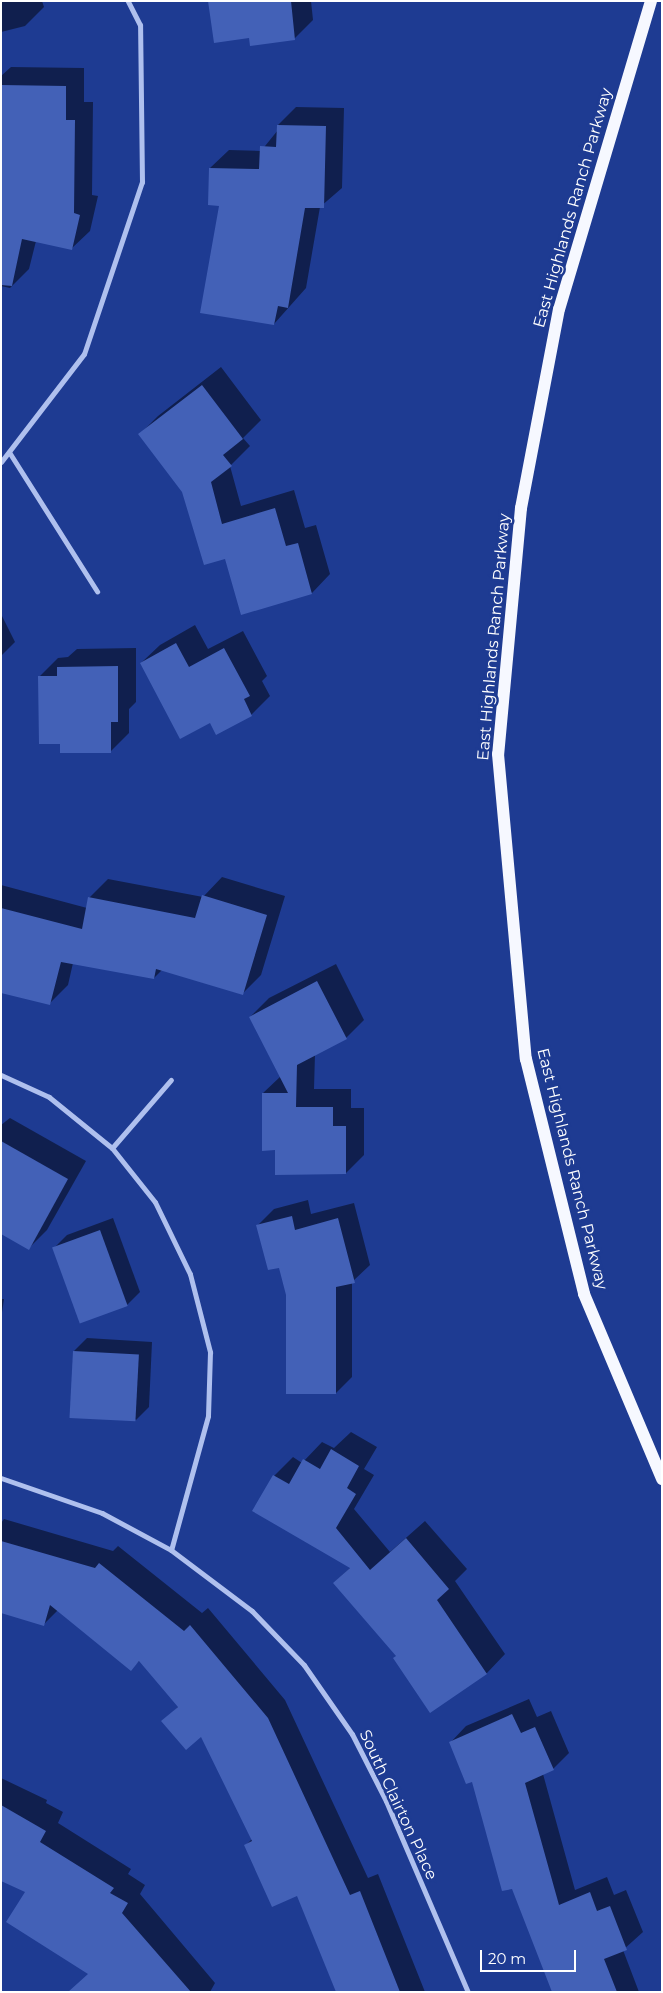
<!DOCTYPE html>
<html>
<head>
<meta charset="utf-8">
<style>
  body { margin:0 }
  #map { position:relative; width:663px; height:1993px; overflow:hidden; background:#1e3b92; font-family:Montserrat,sans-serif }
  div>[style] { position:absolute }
  .shadow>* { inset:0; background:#0007 }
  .building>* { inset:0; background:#4361b7; transform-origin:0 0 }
  .minor>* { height:5px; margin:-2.5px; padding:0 2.5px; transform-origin:2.5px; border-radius:2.5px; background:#afc0ee }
  .primary>* { height:12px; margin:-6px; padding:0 6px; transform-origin:6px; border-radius:6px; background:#f6f8ff }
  span { translate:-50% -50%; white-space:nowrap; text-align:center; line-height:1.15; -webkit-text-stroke:5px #1e3b92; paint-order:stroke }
  .street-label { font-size:16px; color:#fff }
  .frame { position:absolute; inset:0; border:2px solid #fff; pointer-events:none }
  .scale { position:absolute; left:480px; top:1950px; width:96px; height:22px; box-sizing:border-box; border:2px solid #fff; border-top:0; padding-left:6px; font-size:15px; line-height:18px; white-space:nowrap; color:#fff; -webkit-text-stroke:4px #1e3b92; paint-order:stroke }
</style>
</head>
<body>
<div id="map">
  <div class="shadow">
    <i style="clip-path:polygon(1px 1px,42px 1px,44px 7px,25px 26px,1px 32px)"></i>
    <i style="clip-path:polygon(210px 1px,311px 1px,313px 20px,295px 38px,250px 37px)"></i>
    <i style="clip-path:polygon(11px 67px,84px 68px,84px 102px,93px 102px,92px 195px,98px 196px,90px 231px,71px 249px,36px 241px,29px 269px,10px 288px,1px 286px,1px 76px)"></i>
    <i style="clip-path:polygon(296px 107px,344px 108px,342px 188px,320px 207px,306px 288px,274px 324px,221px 204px,210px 168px,229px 150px,261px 151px,278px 130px,278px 125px)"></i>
    <i style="clip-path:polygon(221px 367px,261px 420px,243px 438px,250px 446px,230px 466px,241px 506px,294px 490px,305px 528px,316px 525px,330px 574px,312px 593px,226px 557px,184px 492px,140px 434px,158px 416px)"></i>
    <i style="clip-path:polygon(1px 614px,15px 642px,1px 656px)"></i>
    <i style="clip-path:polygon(195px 625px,208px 649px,243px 631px,267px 676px,262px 681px,270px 696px,251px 715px,210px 721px,141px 663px,160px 645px)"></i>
    <i style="clip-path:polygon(136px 648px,136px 702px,129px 709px,129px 733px,110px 752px,61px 742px,40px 676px,58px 658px,68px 657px,77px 649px)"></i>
    <i style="clip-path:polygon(222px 877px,285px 896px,261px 975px,242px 994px,162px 970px,154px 978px,73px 963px,68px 985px,49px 1004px,1px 975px,1px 885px,87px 908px,89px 898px,108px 879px,203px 897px)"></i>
    <i style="clip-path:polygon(336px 964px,364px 1020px,346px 1038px,315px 1054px,314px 1089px,351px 1089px,351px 1108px,364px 1108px,364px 1155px,346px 1173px,277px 1149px,263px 1093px,281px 1076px,250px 1017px,269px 998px)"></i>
    <i style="clip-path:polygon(10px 1118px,86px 1161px,47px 1230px,29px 1248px,1px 1233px,1px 1125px)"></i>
    <i style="clip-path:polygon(308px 1200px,311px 1214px,354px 1203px,370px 1265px,352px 1282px,352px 1377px,336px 1393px,287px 1295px,280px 1266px,258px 1225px,274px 1209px)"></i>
    <i style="clip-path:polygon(113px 1218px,140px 1292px,127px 1305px,54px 1248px,67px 1235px)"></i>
    <i style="clip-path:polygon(1px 1299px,4px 1299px,1px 1319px)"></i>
    <i style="clip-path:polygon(87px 1338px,152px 1342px,149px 1407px,136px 1420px,74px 1351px)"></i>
    <i style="clip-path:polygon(351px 1432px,377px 1447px,364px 1469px,374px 1475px,354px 1509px,390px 1552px,425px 1521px,467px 1569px,455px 1581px,505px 1654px,487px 1673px,431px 1711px,397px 1655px,334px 1583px,351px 1567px,254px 1511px,274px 1476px,293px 1457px,302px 1463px,322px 1442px,334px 1448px)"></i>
    <i style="clip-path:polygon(4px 1519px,113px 1551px,118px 1546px,202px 1613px,208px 1608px,285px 1700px,368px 1878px,378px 1874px,425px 1992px,337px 1992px,298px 1894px,246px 1845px,252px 1839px,202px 1735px,163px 1721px,179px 1706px,140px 1660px,131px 1669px,58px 1610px,44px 1624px,1px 1612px,1px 1523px)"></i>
    <i style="clip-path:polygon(529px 1699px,537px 1717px,551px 1711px,569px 1753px,553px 1769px,543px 1774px,575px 1890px,607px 1877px,614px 1895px,626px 1890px,643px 1932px,623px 1950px,639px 1992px,555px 1992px,472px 1780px,450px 1743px,466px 1726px)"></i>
    <i style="clip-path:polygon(1px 1778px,47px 1800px,46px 1803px,63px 1812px,58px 1823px,131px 1869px,128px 1874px,145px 1885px,140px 1894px,215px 1983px,210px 1992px,81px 1992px,89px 1973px,27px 1892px,1px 1879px)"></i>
  </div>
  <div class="building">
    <i style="clip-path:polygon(208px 1px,291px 1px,295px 40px,250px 46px,249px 38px,214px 43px)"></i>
    <i style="clip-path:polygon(1px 85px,66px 86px,66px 120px,75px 120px,74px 213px,80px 215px,72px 250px,22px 239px,12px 286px,1px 285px)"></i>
    <i style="clip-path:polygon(277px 125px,326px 126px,324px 208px,305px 208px,288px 308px,278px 306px,274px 325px,200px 313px,219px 206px,208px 205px,209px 168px,259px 169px,260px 146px,276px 147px)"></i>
    <i style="clip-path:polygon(202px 385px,243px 439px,223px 455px,232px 466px,211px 482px,222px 524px,275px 508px,286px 546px,298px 543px,312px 594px,241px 615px,225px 559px,204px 565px,182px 492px,138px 434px)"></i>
    <i style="clip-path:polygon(176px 643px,189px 667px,224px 648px,250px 696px,244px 699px,252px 716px,216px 735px,210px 723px,180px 739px,140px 663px)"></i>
    <i style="clip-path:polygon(118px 666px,118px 722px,111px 722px,111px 753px,60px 753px,60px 744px,39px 744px,38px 676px,57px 676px,57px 667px)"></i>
    <i style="clip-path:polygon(202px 895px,267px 915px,243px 995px,156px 969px,154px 979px,61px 962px,50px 1005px,1px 993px,1px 908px,82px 929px,88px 897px,195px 918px)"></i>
    <i style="clip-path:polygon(317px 981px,347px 1039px,297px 1065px,296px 1107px,333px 1107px,333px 1126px,346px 1126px,346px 1174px,275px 1175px,275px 1150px,262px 1151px,262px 1093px,288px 1093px,249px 1017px)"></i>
    <i style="clip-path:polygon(1px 1141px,68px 1179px,29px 1250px,1px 1234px)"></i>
    <i style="clip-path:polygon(292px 1216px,295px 1230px,338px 1218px,355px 1283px,336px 1287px,336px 1394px,286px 1394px,286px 1295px,279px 1268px,268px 1270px,256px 1225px)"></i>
    <i style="left:100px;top:1230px;width:81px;height:51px;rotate:70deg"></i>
    <i style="left:73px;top:1351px;width:66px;height:67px;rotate:3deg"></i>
    <i style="clip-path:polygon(331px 1449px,359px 1466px,347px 1488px,356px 1494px,336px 1528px,370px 1570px,406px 1538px,449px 1589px,437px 1600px,487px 1674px,430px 1713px,393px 1658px,396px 1656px,333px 1583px,350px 1568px,252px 1511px,273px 1475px,289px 1484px,303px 1459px,320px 1469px)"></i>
    <i style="clip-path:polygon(1px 1541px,95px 1568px,99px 1563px,184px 1631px,190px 1625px,268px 1718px,350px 1895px,360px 1891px,400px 1992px,336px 1992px,297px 1896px,272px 1907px,244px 1845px,252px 1841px,201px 1737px,186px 1750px,161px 1721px,178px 1707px,139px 1661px,131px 1671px,50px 1605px,44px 1626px,1px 1613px)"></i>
    <i style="clip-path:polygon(512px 1714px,521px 1733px,535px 1727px,554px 1770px,525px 1783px,559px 1905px,590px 1892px,597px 1911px,610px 1906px,627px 1950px,604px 1959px,617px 1992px,552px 1992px,512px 1889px,502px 1891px,472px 1782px,466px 1784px,449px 1742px)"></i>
    <i style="clip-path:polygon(1px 1805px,46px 1831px,40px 1842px,114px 1888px,110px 1893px,128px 1903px,122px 1913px,191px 1992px,68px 1992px,88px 1974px,6px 1922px,25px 1892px,1px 1881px)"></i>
  </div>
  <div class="minor">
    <i style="left:9px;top:452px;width:165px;rotate:57.7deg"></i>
    <i style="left:1px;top:462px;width:136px;rotate:-52.5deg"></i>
    <i style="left:84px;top:354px;width:182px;rotate:-71.4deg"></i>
    <i style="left:142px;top:182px;width:157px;rotate:-90.7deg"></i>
    <i style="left:140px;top:25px;width:27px;rotate:-117deg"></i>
    <i style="left:1px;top:1075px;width:53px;rotate:24.6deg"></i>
    <i style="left:49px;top:1097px;width:81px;rotate:39deg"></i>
    <i style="left:112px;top:1148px;width:69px;rotate:51.5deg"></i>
    <i style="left:155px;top:1202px;width:80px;rotate:64.1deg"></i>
    <i style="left:190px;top:1274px;width:81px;rotate:75.6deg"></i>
    <i style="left:210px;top:1352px;width:64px;rotate:91.8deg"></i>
    <i style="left:208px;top:1416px;width:139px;rotate:105.4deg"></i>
    <i style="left:112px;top:1148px;width:90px;rotate:-49.1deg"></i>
    <i style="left:1px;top:1478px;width:107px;rotate:19.1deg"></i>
    <i style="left:102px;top:1513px;width:78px;rotate:28.2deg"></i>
    <i style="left:171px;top:1550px;width:101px;rotate:37deg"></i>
    <i style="left:252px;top:1611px;width:75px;rotate:46.1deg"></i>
    <i style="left:304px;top:1665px;width:84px;rotate:55.2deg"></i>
    <i style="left:352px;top:1734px;width:75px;rotate:63.1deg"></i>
    <i style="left:386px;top:1801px;width:208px;rotate:66.8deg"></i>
  </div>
  <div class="primary">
    <i style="left:651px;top:1px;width:321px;rotate:106.6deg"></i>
    <i style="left:559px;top:309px;width:203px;rotate:100.8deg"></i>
    <i style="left:521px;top:508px;width:247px;rotate:95.3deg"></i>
    <i style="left:498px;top:754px;width:306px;rotate:84.8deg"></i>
    <i style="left:526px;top:1059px;width:242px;rotate:76.1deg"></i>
    <i style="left:584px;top:1294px;width:201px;rotate:67.1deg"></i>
  </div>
  <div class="street-label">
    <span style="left:573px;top:208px;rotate:-74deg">East Highlands Ranch Parkway</span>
    <span style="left:494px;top:637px;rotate:-85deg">East Highlands Ranch Parkway</span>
    <span style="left:572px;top:1169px;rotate:76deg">East Highlands Ranch Parkway</span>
    <span style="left:398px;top:1805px;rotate:65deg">South Clairton Place</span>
  </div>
  <div class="frame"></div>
  <div class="scale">20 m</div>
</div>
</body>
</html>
